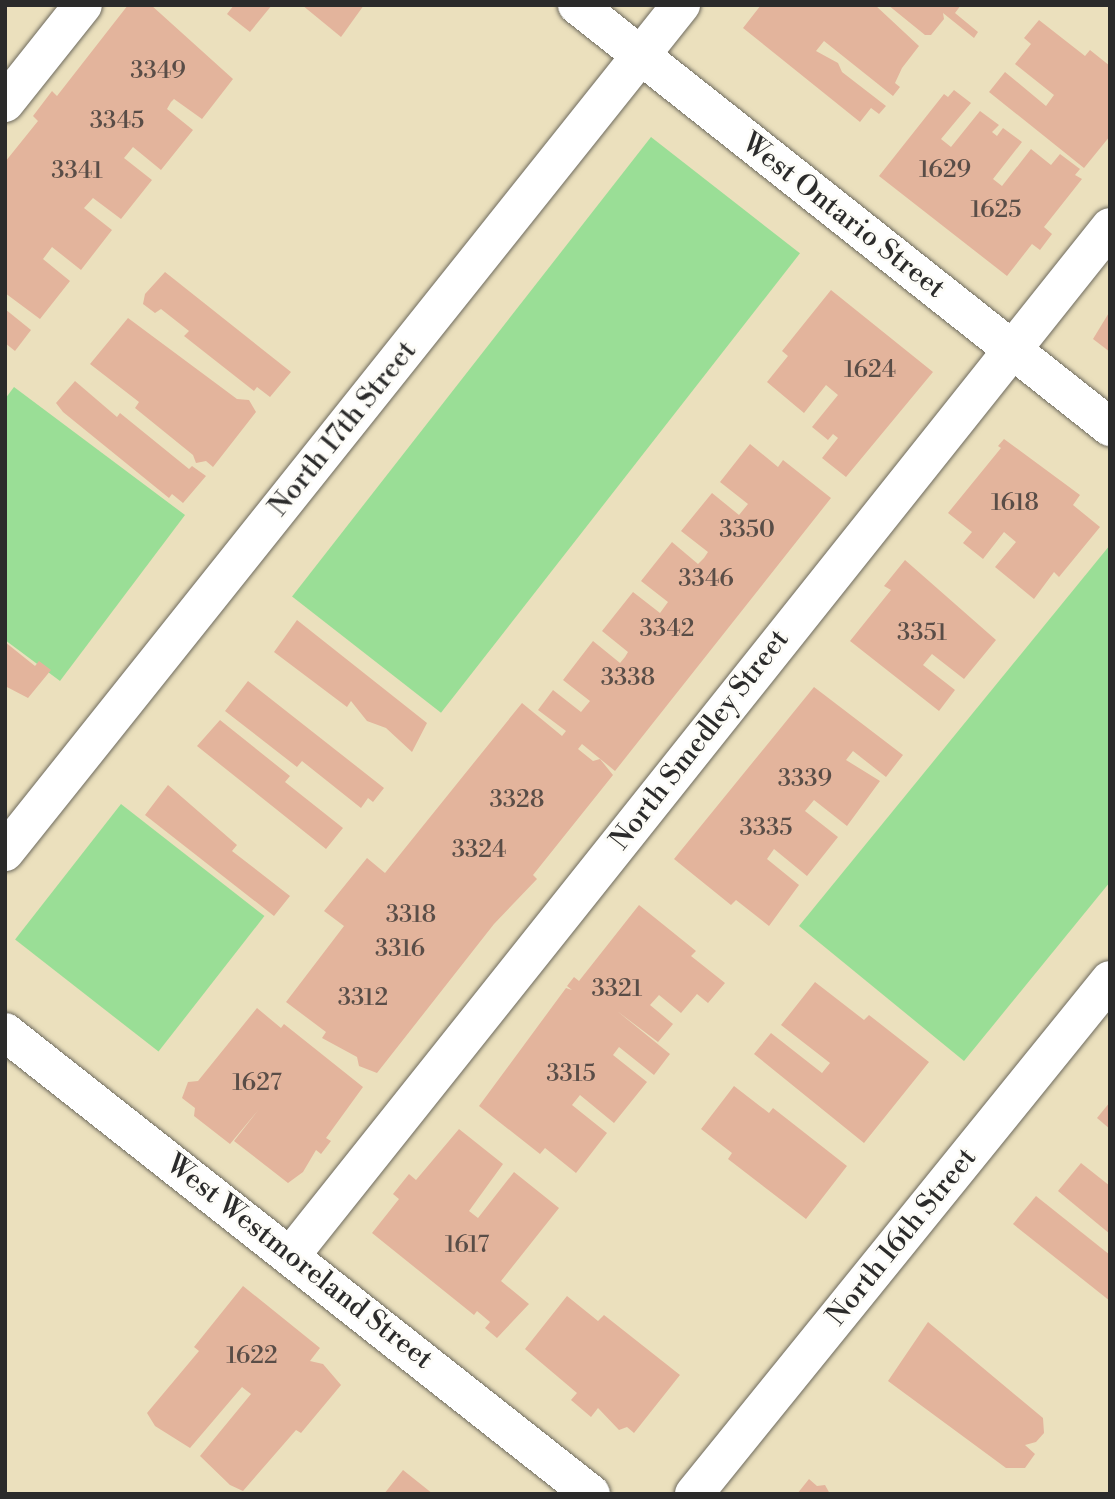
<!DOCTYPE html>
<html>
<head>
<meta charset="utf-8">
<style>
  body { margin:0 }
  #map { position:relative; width:1115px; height:1499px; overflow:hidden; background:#ebe0bd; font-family:"Libre Bodoni",serif }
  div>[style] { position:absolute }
  .green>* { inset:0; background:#9ade96; transform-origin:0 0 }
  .building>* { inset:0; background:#e3b49c }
  .roads { filter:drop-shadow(0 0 2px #6e6a5e) drop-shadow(0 0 2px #6e6a5e) }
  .minor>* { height:38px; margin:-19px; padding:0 19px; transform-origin:19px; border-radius:19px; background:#fff }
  span { translate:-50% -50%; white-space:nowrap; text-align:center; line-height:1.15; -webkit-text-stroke:5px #fdfcf7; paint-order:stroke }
  .number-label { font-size:24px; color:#594d47 }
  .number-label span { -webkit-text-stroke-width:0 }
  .street-label { font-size:28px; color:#2b2b2b }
  .frame { position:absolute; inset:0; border:7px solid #2b2b2b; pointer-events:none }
</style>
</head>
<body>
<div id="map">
  <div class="green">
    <i style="left:651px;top:137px;width:189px;height:583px;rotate:38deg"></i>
    <i style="clip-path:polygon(14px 387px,185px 515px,60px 681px,5px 640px,5px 399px)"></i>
    <i style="clip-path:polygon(1110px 545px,1110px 882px,964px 1061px,799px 926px)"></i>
    <i style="left:121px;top:804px;width:182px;height:172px;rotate:38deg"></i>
  </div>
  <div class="building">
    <i style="clip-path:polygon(128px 5px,151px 5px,233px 79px,202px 119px,174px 99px,171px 102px,167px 109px,193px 130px,161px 170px,133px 147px,129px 152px,124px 158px,152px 180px,121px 219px,93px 198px,84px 208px,112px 230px,81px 270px,52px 247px,43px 259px,70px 281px,40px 319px,5px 293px,5px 162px,38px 121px,33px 116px,52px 91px,57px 96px)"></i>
    <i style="clip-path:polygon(234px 5px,272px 5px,250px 32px,227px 14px)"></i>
    <i style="clip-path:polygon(302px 5px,364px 5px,341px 37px)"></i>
    <i style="clip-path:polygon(761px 5px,875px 5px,919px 46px,902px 68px,895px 83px,900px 87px,893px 96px,824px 41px,816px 51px,838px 63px,842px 72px,886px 106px,879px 114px,871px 108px,860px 122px,743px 28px)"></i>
    <i style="clip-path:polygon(888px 5px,961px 5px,955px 13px,978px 32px,974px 38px,943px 13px,944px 19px,931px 35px,925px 35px)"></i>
    <i style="clip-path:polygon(1039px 20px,1085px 56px,1090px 50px,1110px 66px,1110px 136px,1084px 168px,989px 92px,1005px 72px,1046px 106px,1054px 95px,1015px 64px,1031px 44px,1024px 38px)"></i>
    <i style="clip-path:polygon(954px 90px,971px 103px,941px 139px,951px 147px,980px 111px,999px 125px,992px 132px,997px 136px,1003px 128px,1022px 142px,993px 179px,1002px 186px,1031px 149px,1051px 165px,1060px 154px,1080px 169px,1075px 175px,1082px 179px,1044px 227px,1052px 234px,1040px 250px,1032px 244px,1007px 276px,879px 176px,944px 94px,948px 97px)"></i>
    <i style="clip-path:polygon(165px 272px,291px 372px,270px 397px,257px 387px,254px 391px,184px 336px,189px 331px,161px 309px,155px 313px,143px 304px,145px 294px)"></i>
    <i style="clip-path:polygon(831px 290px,933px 372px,846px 477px,822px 458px,838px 438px,833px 434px,828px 440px,812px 427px,838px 395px,826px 385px,804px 413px,767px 382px,788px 356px,782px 351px)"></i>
    <i style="clip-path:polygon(5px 309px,31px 330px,15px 351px,5px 343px)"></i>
    <i style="clip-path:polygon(1110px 311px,1110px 352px,1093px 339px)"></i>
    <i style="clip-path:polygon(128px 318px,237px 399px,249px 400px,256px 412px,213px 467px,206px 461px,196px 463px,193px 455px,135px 408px,139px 402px,90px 364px)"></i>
    <i style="clip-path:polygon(75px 381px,117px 417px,120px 413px,189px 469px,192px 466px,206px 476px,183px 503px,172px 494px,169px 498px,63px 412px,56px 403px)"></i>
    <i style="clip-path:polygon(1004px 439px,1080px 495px,1073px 505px,1100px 527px,1059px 577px,1054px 572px,1034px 599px,995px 567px,1016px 542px,1004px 532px,983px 559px,963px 543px,972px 532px,948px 513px,1001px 448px,998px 446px)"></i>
    <i style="clip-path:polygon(750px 444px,778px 467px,783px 460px,831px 498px,615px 771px,582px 744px,578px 749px,593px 761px,600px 759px,613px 775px,533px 875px,537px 879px,494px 924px,377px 1073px,359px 1066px,357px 1057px,322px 1038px,326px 1032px,286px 1002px,344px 926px,324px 911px,367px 858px,385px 873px,522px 703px,562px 736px,566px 731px,538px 710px,553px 690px,581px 712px,590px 701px,563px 680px,593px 641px,620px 663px,625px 657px,628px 652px,602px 631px,633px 592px,660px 613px,668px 602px,641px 581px,672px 542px,698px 564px,704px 558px,708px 552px,681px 531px,712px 493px,739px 515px,748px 504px,720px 482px)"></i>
    <i style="clip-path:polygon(905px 560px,996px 640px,964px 679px,932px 654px,923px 665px,955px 690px,939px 711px,850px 641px,891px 590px,884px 586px)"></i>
    <i style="clip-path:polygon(297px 620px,427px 723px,412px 752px,386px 728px,367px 721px,351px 701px,347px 707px,274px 652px)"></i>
    <i style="clip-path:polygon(5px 642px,35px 666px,39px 661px,51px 670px,28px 698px,5px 686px)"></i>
    <i style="clip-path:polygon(248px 681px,384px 788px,373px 802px,368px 798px,361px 808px,302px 761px,297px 767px,225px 711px)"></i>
    <i style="clip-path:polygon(814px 687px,903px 755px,886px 777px,853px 751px,846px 760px,880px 781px,847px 826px,814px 800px,805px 811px,838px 837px,807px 876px,774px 849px,767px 859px,799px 885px,769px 926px,736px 900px,731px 905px,674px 859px)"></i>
    <i style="clip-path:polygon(220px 720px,290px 776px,285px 782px,343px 828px,326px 849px,197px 746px)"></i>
    <i style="clip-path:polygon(168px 785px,237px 845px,232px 851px,290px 896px,274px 916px,145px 815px)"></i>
    <i style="clip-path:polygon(639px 905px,696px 951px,691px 956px,725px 983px,708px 1003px,697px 994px,681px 1013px,659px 995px,650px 1005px,673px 1024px,658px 1042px,617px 1011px,670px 1054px,654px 1075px,619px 1047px,613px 1055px,647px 1082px,614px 1123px,580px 1095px,572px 1105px,607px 1133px,576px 1173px,545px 1148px,540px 1154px,479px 1106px,566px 988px,572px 990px,567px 986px,574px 977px,579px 981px)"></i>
    <i style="clip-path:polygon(815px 982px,864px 1020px,869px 1015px,929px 1062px,864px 1143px,754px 1054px,771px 1033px,822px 1073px,830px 1063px,781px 1025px)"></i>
    <i style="clip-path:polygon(257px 1008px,281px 1028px,284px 1024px,363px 1087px,326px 1138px,331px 1141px,321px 1154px,316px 1150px,303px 1172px,288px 1183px,234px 1141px,260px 1108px,230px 1144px,194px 1116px,195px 1108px,182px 1098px,188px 1082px,198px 1081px)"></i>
    <i style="clip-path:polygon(734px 1086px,769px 1113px,773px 1108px,847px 1166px,806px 1219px,728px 1159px,732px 1153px,701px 1129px)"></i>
    <i style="clip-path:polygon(1110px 1102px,1110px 1129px,1097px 1118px)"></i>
    <i style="clip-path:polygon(459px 1129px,503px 1164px,469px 1211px,478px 1218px,514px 1172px,559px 1208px,501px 1281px,529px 1304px,497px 1338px,485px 1328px,490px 1322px,477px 1311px,474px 1315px,372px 1233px,399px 1199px,393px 1194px,409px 1174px,416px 1180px)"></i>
    <i style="clip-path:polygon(1081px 1163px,1110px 1186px,1110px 1234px,1058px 1191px)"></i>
    <i style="clip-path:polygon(1036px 1196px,1110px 1255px,1110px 1301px,1013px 1224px)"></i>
    <i style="clip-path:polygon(243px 1286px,320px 1348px,310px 1361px,323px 1364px,341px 1385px,301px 1433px,296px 1430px,243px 1491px,230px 1485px,200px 1456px,251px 1394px,247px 1391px,242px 1387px,190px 1448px,155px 1426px,147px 1413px,199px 1351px,194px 1347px)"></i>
    <i style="clip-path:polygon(567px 1296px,598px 1321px,604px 1315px,680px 1375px,634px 1433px,627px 1427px,619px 1430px,598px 1408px,591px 1417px,571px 1400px,577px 1393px,525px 1349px)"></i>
    <i style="clip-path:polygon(928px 1322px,1043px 1418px,1044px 1433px,1036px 1442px,1025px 1445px,1035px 1454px,1025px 1468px,1006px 1468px,888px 1381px)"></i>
    <i style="clip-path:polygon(403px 1470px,433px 1494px,384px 1494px)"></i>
    <i style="clip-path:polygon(809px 1479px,817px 1486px,825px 1485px,830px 1494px,797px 1494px)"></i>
  </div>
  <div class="roads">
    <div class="minor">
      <i style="left:577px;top:5px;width:680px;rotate:38.37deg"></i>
      <i style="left:5px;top:103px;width:125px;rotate:-51.5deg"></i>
      <i style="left:5px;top:852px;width:1084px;rotate:-51.41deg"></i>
      <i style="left:5px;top:1032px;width:746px;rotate:38.25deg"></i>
      <i style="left:292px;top:1254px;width:1313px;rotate:-51.46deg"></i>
      <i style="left:694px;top:1494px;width:661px;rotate:-51.02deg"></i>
    </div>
  </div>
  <div class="number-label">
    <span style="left:158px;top:72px">3349</span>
    <span style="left:117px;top:122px">3345</span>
    <span style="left:945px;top:171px">1629</span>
    <span style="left:77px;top:172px">3341</span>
    <span style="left:996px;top:211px">1625</span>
    <span style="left:870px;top:371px">1624</span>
    <span style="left:1015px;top:504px">1618</span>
    <span style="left:747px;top:531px">3350</span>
    <span style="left:706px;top:580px">3346</span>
    <span style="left:667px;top:630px">3342</span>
    <span style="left:922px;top:634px">3351</span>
    <span style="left:628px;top:679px">3338</span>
    <span style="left:805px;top:780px">3339</span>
    <span style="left:517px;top:801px">3328</span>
    <span style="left:766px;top:829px">3335</span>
    <span style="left:479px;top:851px">3324</span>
    <span style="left:411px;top:916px">3318</span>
    <span style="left:400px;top:950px">3316</span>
    <span style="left:617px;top:990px">3321</span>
    <span style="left:363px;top:999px">3312</span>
    <span style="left:571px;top:1075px">3315</span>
    <span style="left:257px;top:1084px">1627</span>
    <span style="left:467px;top:1246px">1617</span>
    <span style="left:252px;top:1357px">1622</span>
  </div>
  <div class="street-label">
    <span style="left:843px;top:216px;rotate:38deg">West Ontario Street</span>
    <span style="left:343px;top:429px;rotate:-51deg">North 17th Street</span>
    <span style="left:700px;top:740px;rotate:-52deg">North Smedley Street</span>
    <span style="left:902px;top:1237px;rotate:-51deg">North 16th Street</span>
    <span style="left:299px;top:1262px;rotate:38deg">West Westmoreland Street</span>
  </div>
  <div class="frame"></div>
</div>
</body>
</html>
